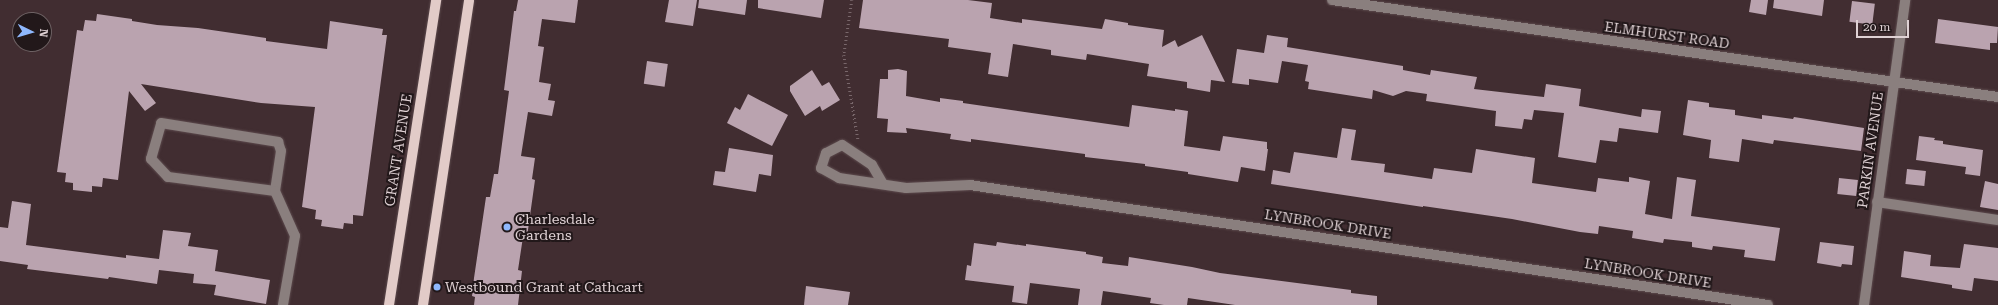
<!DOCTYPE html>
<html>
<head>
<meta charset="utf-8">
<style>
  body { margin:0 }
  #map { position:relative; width:1998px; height:305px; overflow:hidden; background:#412d31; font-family:"Roboto Serif",serif }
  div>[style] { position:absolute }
  .building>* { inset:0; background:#baa3af; transform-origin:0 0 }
  .path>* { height:2.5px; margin-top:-1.25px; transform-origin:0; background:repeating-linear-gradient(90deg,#79676b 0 1px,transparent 0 4px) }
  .roads { filter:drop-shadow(0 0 1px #5d4b4e) drop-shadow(0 0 1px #5d4b4e) }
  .minor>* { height:10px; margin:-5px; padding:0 5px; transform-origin:5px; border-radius:5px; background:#8a7f7e }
  .major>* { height:10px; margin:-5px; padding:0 5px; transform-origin:5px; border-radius:5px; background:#e2cbc8 }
  .dots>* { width:11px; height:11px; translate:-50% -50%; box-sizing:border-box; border:2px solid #22181a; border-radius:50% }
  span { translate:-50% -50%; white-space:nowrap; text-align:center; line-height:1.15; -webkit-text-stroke:4px #22181a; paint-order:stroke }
  .street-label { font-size:14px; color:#dfd1d4 }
  .poi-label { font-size:14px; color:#dfd1d4 }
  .left { translate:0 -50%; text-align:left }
  .north { position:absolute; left:12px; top:12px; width:40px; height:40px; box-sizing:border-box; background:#22181a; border:1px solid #6e6264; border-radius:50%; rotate:95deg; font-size:11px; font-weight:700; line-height:16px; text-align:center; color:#dfd1d4 }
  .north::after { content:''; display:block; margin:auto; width:14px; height:18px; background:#8fb8fd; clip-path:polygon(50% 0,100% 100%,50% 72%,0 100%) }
  .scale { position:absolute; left:1856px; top:20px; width:53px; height:18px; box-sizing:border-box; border:2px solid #dfd1d4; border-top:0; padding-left:5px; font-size:12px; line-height:14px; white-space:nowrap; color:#dfd1d4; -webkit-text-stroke:3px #22181a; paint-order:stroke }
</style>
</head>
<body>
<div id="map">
  <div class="building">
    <i style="clip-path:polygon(518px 0,578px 0,575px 23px,542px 19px,538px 46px,544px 47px,539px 82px,551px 84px,548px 100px,555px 101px,552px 116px,528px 112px,521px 156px,535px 158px,532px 179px,535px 180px,527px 237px,523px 237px,518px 270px,522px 271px,518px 305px,474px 305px,475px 297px,472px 296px,474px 278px,486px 197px,490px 197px,494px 174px,498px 174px,509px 91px,504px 90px,514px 11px,516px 11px)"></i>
    <i style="clip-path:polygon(669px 0,697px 0,693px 26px,665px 22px)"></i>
    <i style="clip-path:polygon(699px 0,747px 0,745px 15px,698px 8px)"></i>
    <i style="clip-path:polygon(758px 0,824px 0,821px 18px,758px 8px)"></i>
    <i style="clip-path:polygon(863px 0,968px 0,992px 3px,990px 18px,1022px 23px,1022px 19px,1102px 29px,1105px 19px,1128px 23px,1128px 25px,1164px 30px,1162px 47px,1175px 40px,1178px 47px,1202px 35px,1225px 82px,1211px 80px,1210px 92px,1187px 88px,1187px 82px,1147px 76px,1149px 64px,1087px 54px,1086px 60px,1051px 55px,1051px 50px,1013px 44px,1008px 77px,988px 74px,991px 53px,948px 47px,949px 39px,859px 28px)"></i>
    <i style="clip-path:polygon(1751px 0,1768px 0,1766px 15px,1749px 12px)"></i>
    <i style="clip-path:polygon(1774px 0,1824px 0,1822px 16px,1773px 8px)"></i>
    <i style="left:1852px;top:1px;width:23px;height:21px;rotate:7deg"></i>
    <i style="clip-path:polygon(97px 14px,132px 19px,132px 21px,157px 25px,198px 28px,266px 38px,266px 41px,327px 49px,330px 21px,383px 29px,382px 35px,387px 35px,363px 216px,353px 215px,353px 224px,344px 223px,343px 229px,321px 226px,322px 220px,315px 219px,316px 210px,302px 207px,315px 107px,261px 103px,141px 84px,156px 103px,145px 111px,129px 91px,118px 180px,103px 178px,102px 187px,92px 186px,92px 192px,73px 190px,73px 183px,65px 182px,66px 173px,57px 172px,77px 30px,83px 31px,85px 20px,96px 21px)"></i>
    <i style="clip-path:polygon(1938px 19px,1998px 27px,1997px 43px,1990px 43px,1990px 50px,1935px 43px)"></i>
    <i style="clip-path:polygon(1267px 35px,1288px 38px,1287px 47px,1403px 66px,1403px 70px,1430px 75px,1431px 70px,1477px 77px,1474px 89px,1544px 97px,1546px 84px,1581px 89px,1579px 106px,1641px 117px,1642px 109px,1661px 111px,1658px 133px,1619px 128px,1617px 142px,1600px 140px,1596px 163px,1558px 157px,1564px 113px,1534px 110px,1532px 120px,1524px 119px,1522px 129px,1495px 126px,1496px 111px,1426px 101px,1427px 94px,1406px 91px,1393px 96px,1373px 90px,1372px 99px,1308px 89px,1309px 82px,1305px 81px,1308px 65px,1282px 61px,1278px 83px,1249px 79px,1249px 85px,1232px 83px,1237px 49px,1264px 53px)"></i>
    <i style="left:647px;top:61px;width:21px;height:23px;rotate:8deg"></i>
    <i style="clip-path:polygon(898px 69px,907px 71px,906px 96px,940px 102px,940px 98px,963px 101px,963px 103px,1129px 127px,1132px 105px,1175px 111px,1175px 109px,1188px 111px,1184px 146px,1220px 151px,1223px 136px,1267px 142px,1267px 149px,1268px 149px,1265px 171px,1241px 167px,1238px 182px,1188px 174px,1188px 172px,1145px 166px,1145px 164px,1085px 157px,1085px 154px,971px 139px,971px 142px,950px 139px,951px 134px,906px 128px,907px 133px,887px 132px,888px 119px,877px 118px,880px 79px,888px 79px,888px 70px)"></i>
    <i style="clip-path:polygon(812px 70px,822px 86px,829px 82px,840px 100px,822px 111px,820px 106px,805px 116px,790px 91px,790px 86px)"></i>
    <i style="clip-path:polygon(748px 94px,788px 115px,772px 146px,727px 123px,735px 107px,740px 110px)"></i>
    <i style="clip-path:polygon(1688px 100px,1709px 103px,1709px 107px,1735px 110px,1735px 115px,1762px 119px,1762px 115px,1793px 119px,1794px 117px,1864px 128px,1861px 151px,1774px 140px,1773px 144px,1742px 139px,1739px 162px,1709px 158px,1711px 140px,1683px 135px)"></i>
    <i style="clip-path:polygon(1342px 128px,1356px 130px,1351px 160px,1385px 164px,1384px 172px,1432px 179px,1434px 168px,1472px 173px,1476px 149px,1535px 158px,1532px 183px,1596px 192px,1598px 178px,1629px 182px,1629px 177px,1650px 181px,1645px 214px,1672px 219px,1677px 177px,1696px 180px,1691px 216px,1780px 228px,1775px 261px,1744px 257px,1745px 250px,1713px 246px,1712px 250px,1692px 247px,1692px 242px,1664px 239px,1663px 243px,1632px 238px,1633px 231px,1599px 226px,1598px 234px,1580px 232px,1512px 219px,1423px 206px,1423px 207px,1271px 184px,1273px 170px,1290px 173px,1294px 152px,1337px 158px)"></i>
    <i style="clip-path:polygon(1919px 136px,1935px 138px,1934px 140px,1943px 141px,1943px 144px,1983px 150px,1980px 176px,1965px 174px,1966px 167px,1916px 160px)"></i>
    <i style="clip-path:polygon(729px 148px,773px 155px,771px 176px,759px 174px,756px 192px,713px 185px,715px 171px,725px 172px)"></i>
    <i style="left:1907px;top:169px;width:19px;height:15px;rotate:6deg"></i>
    <i style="left:1839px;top:178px;width:19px;height:16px;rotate:6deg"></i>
    <i style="clip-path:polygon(1985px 181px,1998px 184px,1998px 210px,1980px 207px)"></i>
    <i style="clip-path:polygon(12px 201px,31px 204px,26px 245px,126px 258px,126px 255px,159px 259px,163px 230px,191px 233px,188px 246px,218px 250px,215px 271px,270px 280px,266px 304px,214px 295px,216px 285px,193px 283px,194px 274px,159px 270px,157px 284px,109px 277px,108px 279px,27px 269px,28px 265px,0 261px,0 227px,8px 228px)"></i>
    <i style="clip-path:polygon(997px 242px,1026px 246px,1026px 244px,1086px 252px,1086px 254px,1103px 257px,1102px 263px,1128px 266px,1129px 257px,1192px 267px,1220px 273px,1351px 290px,1351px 293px,1377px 296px,1377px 305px,1235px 305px,1188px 298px,1187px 305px,1164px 305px,1150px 303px,1151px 298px,1103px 291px,1101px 305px,1078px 305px,1080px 289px,1030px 283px,1027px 304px,1012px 302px,1014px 286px,965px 280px,967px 265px,971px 266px,974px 243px,996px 246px)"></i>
    <i style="clip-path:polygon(1820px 242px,1854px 246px,1852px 265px,1842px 264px,1841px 267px,1817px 263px)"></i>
    <i style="clip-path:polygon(1964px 244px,1998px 248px,1998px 281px,1974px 278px,1972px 291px,1952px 288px,1952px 285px,1901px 277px,1904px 251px,1931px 255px,1930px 266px,1960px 268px)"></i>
    <i style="clip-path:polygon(806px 286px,850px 292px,848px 305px,804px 305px)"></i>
  </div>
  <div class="path">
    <i style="left:852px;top:0;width:56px;rotate:98.3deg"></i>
    <i style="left:844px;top:55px;width:85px;rotate:80.5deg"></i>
  </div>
  <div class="roads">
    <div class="minor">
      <i style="left:1332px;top:0;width:673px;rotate:8.29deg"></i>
      <i style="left:883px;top:184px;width:22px;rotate:-120deg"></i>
      <i style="left:872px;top:165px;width:36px;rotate:-146deg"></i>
      <i style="left:842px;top:145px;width:18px;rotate:153deg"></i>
      <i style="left:826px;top:153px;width:16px;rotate:108deg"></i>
      <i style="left:821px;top:168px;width:21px;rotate:29deg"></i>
      <i style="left:839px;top:178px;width:68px;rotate:8.5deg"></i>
      <i style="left:906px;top:188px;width:64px;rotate:-2.7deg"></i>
      <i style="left:970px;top:185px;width:807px;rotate:8.55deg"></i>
      <i style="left:275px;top:191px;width:108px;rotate:-172.5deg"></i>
      <i style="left:168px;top:177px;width:25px;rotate:-133deg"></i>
      <i style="left:151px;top:159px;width:37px;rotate:-74deg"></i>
      <i style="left:161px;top:123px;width:119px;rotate:9.2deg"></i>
      <i style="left:278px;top:142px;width:9px;rotate:72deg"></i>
      <i style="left:281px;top:151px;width:40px;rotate:98.5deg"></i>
      <i style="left:275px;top:191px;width:49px;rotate:66deg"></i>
      <i style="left:295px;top:236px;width:70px;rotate:99.9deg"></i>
      <i style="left:1877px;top:202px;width:122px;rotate:8.5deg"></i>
      <i style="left:1864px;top:305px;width:308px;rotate:-82.3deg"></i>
    </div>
    <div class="major">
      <i style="left:389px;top:305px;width:309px;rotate:-81.2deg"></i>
      <i style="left:423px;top:305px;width:308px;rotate:-81.4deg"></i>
    </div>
  </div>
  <div class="dots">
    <i style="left:507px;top:227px;background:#8fb8fd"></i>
    <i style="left:437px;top:287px;background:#8fb8fd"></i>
  </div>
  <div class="street-label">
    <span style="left:1667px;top:35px;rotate:8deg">ELMHURST ROAD</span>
    <span style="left:398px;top:150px;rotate:-81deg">GRANT AVENUE</span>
    <span style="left:1870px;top:150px;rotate:-82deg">PARKIN AVENUE</span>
    <span style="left:1328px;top:224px;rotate:9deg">LYNBROOK DRIVE</span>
    <span style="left:1648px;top:273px;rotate:9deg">LYNBROOK DRIVE</span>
  </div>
  <div class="poi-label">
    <span class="left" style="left:515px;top:227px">Charlesdale<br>Gardens</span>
    <span class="left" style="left:445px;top:287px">Westbound Grant at Cathcart</span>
  </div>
  <div class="north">N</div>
  <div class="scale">20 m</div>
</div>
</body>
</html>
